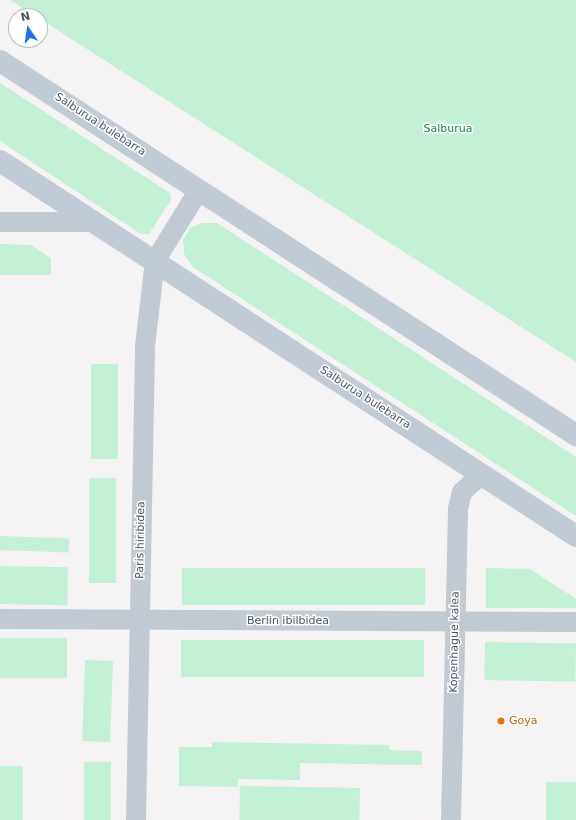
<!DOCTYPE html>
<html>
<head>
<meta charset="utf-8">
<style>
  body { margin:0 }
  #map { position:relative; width:576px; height:820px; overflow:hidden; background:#f5f3f3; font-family:"DejaVu Sans",sans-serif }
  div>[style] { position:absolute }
  .green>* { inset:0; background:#c3f1d5; transform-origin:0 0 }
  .street>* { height:20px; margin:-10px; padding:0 10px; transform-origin:10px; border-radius:10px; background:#c1cad2 }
  .secondary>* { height:22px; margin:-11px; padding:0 11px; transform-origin:11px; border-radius:11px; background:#c1cbd6 }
  .dots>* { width:11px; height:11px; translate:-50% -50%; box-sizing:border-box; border:2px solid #fff; border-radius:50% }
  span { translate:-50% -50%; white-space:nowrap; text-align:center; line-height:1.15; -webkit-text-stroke:3px #fff; paint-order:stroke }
  .street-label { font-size:11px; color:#4a5661 }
  .park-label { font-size:11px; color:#17864f }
  .food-label { font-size:11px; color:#c56008 }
  .left { translate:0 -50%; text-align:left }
  .north { position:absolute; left:8px; top:8px; width:40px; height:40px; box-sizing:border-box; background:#fff; border:1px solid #b7bbc0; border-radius:50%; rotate:347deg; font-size:11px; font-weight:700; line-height:16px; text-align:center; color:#4a5661 }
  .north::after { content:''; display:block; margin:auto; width:14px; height:18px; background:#1a73e8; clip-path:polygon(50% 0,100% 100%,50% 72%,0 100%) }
</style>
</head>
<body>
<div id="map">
  <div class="green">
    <i style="clip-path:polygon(10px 0,576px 0,576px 362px,40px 19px,40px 16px,35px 16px)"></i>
    <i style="clip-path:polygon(0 83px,170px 193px,171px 200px,149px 234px,141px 234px,0 141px)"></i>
    <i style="clip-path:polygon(202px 223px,217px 223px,576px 457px,576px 516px,193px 267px,184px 254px,183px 240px,190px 228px)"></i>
    <i style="clip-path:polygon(0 244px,31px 245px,51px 258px,51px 275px,0 275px)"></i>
    <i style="left:91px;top:364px;width:27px;height:95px"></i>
    <i style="left:89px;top:478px;width:27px;height:105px"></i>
    <i style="left:0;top:536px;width:69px;height:14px;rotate:2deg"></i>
    <i style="left:0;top:566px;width:68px;height:38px;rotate:1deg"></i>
    <i style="left:182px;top:568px;width:243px;height:37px"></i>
    <i style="clip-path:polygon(486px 568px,530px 569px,576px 599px,576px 608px,486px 608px)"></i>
    <i style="left:0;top:638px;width:67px;height:40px"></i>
    <i style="left:181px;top:640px;width:243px;height:37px"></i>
    <i style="left:485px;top:642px;width:91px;height:38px;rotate:1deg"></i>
    <i style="left:85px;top:660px;width:28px;height:81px;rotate:2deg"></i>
    <i style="clip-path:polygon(212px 742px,389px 745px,389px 750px,422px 751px,422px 765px,300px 763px,300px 780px,238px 779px,238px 787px,179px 786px,179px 747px,212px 747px)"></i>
    <i style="left:84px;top:762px;width:27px;height:58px"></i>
    <i style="left:0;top:766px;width:23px;height:54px"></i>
    <i style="left:546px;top:782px;width:30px;height:38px"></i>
    <i style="left:240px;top:786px;width:120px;height:34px;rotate:1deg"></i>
  </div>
  <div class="street">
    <i style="left:0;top:222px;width:93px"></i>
    <i style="left:0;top:619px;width:576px;rotate:0.3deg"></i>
    <i style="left:136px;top:820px;width:474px;rotate:-88.9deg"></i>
    <i style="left:145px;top:346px;width:86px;rotate:-83.3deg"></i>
    <i style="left:155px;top:261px;width:84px;rotate:-58.2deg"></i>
    <i style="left:451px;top:820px;width:311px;rotate:-88.7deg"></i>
    <i style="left:458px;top:509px;width:17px;rotate:-77deg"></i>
    <i style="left:462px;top:492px;width:27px;rotate:-42deg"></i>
  </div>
  <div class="secondary">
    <i style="left:0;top:61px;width:687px;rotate:33deg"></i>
    <i style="left:0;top:161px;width:687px;rotate:33.07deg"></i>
  </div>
  <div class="dots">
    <i style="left:501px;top:721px;background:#e8710a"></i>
  </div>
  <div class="street-label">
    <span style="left:100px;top:125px;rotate:33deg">Salburua bulebarra</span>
    <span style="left:365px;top:398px;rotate:33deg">Salburua bulebarra</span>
    <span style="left:141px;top:540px;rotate:-89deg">Paris hiribidea</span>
    <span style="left:288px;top:621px">Berlin ibilbidea</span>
    <span style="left:455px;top:642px;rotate:-89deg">Kopenhague kalea</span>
  </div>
  <div class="park-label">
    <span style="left:448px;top:129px">Salburua</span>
  </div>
  <div class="food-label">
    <span class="left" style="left:509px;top:721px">Goya</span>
  </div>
  <div class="north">N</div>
</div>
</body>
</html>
